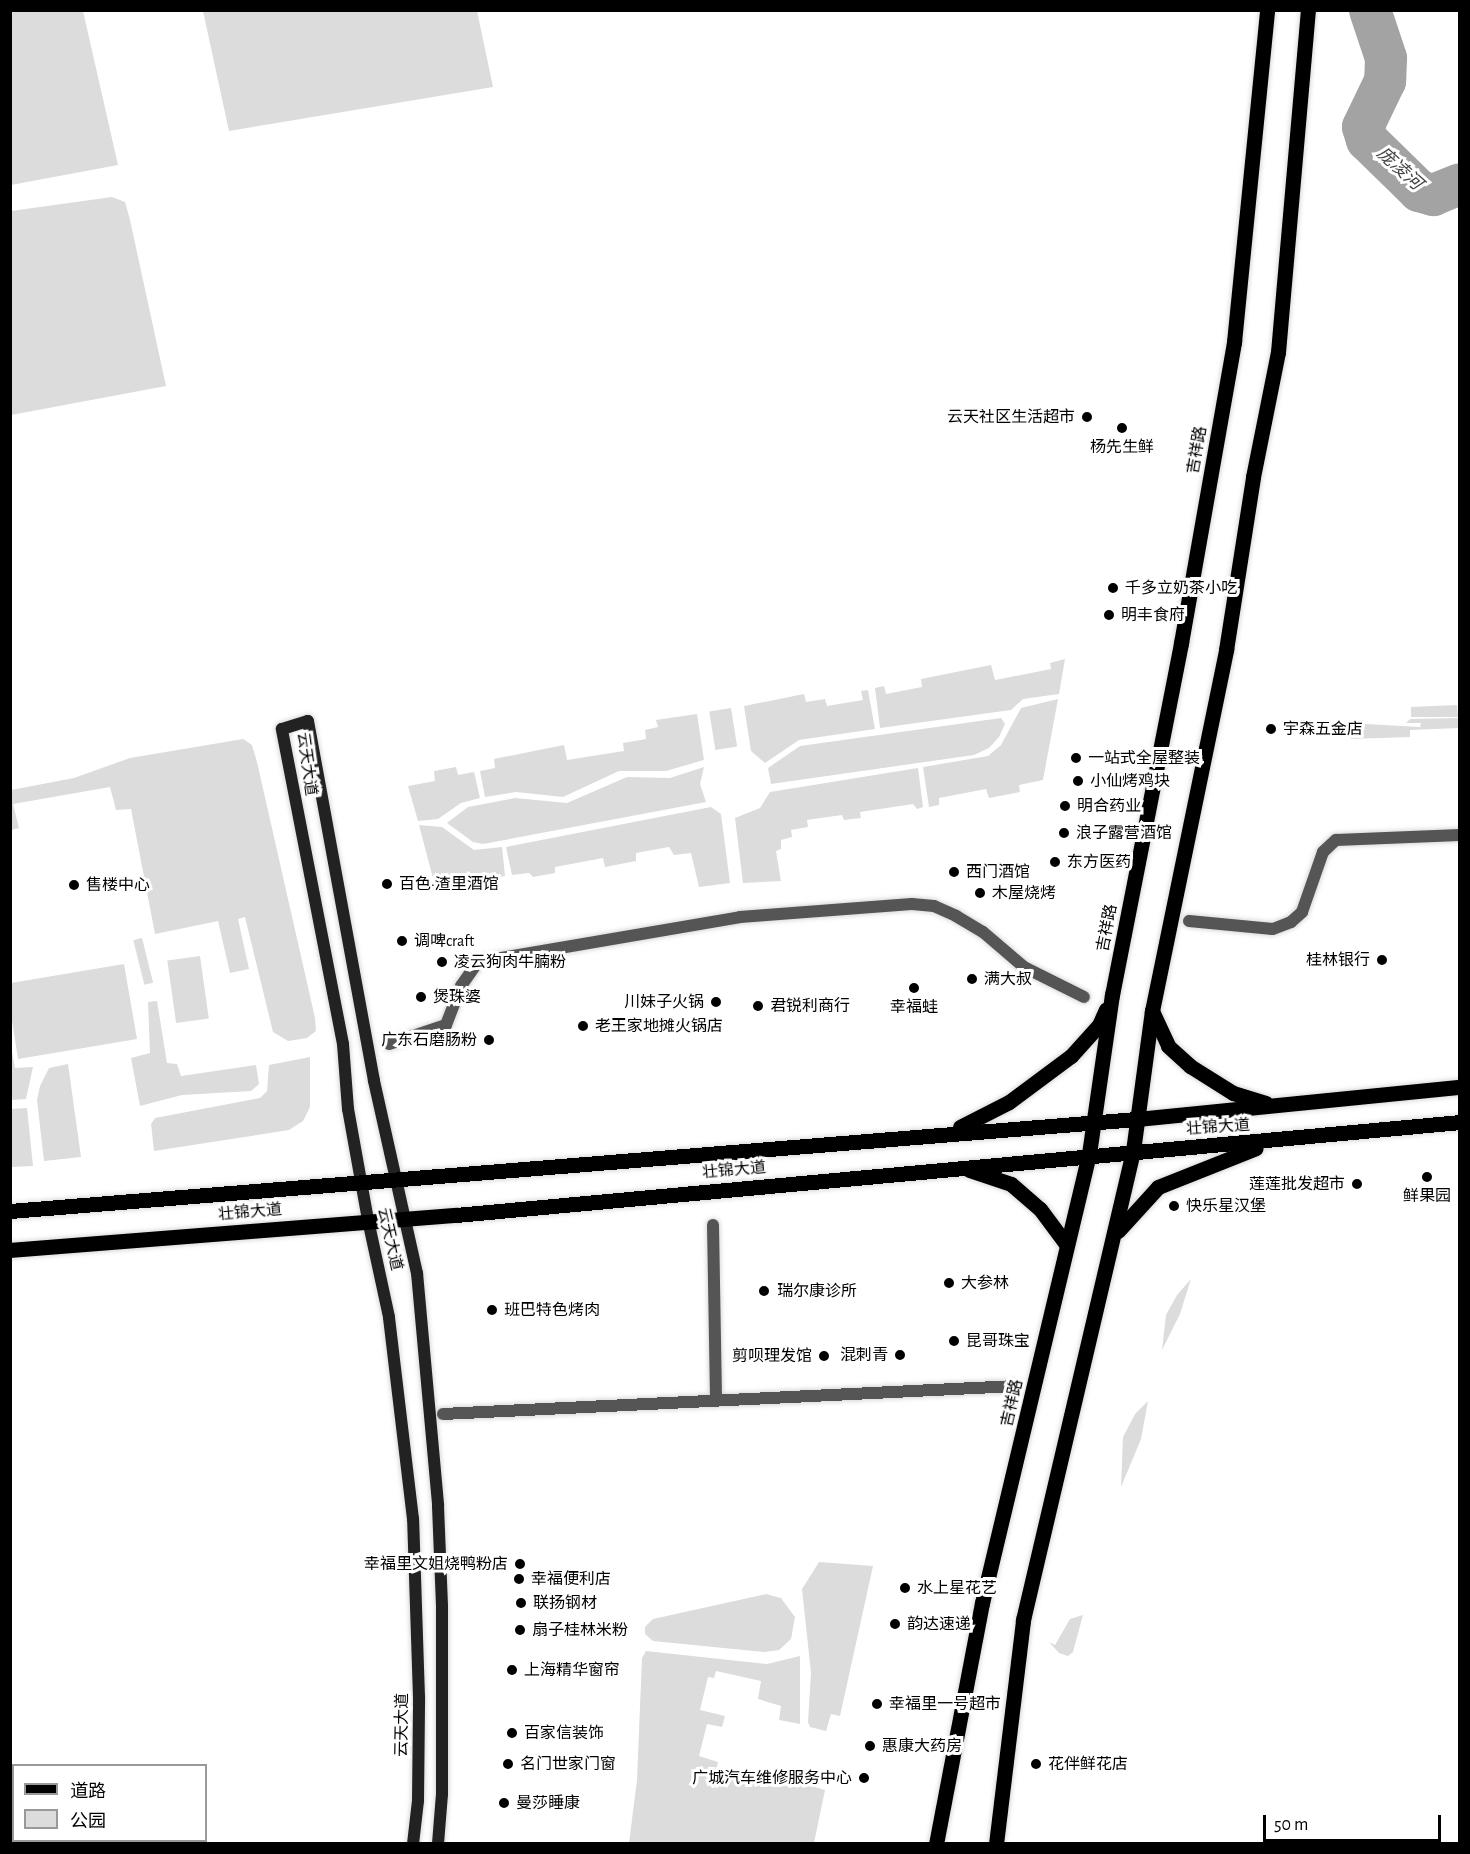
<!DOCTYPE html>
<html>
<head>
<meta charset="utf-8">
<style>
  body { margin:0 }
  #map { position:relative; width:1470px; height:1854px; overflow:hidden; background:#fff; font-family:"Alegreya Sans","Noto Sans SC",sans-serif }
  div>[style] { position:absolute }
  .green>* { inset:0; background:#dcdcdc; transform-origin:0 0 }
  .river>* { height:42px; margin:-21px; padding:0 21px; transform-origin:21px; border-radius:21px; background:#a3a3a3 }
  .roads { filter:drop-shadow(0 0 2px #dbdbdb) drop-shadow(0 0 2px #dbdbdb) }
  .pedestrian>* { height:12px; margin:-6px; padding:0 6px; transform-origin:6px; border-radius:6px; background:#555 }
  .secondary>* { height:12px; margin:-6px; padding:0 6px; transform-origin:6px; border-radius:6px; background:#222 }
  .primary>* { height:15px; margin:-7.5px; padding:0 7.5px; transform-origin:7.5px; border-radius:7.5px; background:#000 }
  .dots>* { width:16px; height:16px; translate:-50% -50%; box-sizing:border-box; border:3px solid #fff; border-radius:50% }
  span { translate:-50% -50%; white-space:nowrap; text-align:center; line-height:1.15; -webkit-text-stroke:6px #fff; paint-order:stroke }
  .poi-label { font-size:16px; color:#000 }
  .right { translate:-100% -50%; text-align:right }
  .left { translate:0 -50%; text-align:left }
  .street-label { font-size:16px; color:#000 }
  .water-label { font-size:18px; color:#444; font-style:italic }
  .frame { position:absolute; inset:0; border:12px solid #000; pointer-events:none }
  .legend { position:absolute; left:12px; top:1764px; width:195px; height:78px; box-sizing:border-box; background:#fff; border:2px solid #999; margin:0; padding:8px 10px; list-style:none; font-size:18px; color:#000 }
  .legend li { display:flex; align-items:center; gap:12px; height:30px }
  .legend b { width:30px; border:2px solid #999 }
  .scale { position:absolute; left:1263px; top:1815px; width:178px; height:27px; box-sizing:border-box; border:3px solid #000; border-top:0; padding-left:8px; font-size:18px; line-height:21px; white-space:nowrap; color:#000; -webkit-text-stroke:4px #fff; paint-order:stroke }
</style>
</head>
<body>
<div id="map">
  <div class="green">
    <i style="clip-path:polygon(11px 10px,83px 11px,118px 165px,11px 185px)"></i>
    <i style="clip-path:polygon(203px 11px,477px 11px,493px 87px,229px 131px)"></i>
    <i style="clip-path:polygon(112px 197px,125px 202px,130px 220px,166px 386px,11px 415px,11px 211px)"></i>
    <i style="clip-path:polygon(1065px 659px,1059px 694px,1023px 699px,1011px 710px,880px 728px,875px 688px,884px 686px,886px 694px,922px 687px,921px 679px,991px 665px,995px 680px,1051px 669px,1050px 663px)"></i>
    <i style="clip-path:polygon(868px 690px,875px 729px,799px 740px,765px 763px,751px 751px,744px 706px,804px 694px,806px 702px,825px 699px,827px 706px,863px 700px,861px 691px)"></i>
    <i style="clip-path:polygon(1058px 699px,1043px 780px,1019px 785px,1020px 792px,989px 798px,986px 789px,939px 798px,939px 805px,929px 807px,923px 767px,988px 756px,1001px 745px,1021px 708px)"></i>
    <i style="clip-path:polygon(1457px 705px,1458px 717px,1411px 717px,1411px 707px)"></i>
    <i style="left:731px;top:708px;width:39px;height:22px;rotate:81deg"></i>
    <i style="clip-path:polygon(697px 714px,704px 760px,666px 771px,619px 771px,563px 797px,516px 792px,485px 797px,480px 771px,495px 768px,494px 759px,564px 745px,567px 760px,624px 751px,623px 743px,646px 739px,645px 730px,658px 727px,656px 720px)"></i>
    <i style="clip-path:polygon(1001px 718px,1005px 724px,999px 737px,989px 748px,974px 755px,771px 784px,768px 768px,800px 746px)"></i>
    <i style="clip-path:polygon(1459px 718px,1459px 728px,1410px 730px,1410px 737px,1351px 739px,1352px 729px,1347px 728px,1347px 723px,1420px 727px,1421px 723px,1406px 723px,1410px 719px)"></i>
    <i style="clip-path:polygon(243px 739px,252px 745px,257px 762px,315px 1018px,316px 1031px,307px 1038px,288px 1041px,273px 1032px,245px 917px,238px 919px,249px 969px,230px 973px,218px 921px,155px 934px,131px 809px,116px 810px,110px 787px,13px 804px,19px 828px,11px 830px,11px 790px,74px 778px,130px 758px)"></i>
    <i style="clip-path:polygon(456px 767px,458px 775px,474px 772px,480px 798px,461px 803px,438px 819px,418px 821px,408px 786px,435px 781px,434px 771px)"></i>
    <i style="clip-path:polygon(704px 767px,700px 784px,706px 802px,483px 844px,473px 842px,447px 823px,468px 807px,484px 804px,515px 798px,567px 803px,627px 777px,670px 778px)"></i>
    <i style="clip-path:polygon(918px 768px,923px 807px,917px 809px,913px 804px,860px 812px,861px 818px,844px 820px,842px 815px,807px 820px,808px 827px,791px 830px,792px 837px,781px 840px,781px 849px,776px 851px,781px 881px,743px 883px,735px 818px,760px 808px,770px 792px)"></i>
    <i style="clip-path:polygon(711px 807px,721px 814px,730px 883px,699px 887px,691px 853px,674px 855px,669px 847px,636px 853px,636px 861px,605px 867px,603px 858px,555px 867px,555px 873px,533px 877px,529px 873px,512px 875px,506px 847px)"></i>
    <i style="clip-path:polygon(419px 825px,442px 827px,474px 850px,502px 847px,505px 876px,477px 881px,477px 887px,460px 889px,458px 883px,435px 886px)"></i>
    <i style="left:142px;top:938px;width:46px;height:9px;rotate:76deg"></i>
    <i style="left:200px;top:956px;width:63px;height:33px;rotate:82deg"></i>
    <i style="clip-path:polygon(124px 964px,137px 1039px,18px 1059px,11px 1014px,11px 983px)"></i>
    <i style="clip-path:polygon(157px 1001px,167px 1063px,177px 1064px,181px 1076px,256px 1065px,259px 1084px,251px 1091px,182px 1095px,140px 1106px,131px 1058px,150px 1053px,148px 1002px)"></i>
    <i style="clip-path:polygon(11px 1046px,15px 1068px,33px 1067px,26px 1099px,11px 1100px)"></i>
    <i style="clip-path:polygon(310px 1057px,310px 1107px,303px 1121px,289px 1130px,154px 1151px,151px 1124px,155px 1118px,260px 1098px,267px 1091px,269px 1065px)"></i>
    <i style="clip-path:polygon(68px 1064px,81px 1157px,44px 1161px,37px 1100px,40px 1086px,49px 1068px)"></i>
    <i style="clip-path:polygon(27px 1108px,33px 1166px,11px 1167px,11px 1109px)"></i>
    <i style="clip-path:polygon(1191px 1279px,1180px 1314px,1162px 1350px,1166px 1315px,1177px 1295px)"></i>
    <i style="clip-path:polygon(1148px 1401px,1141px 1439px,1121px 1487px,1123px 1437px,1135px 1414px)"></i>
    <i style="clip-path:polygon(819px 1562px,873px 1566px,840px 1716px,831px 1714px,826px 1731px,810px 1727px,808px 1722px,811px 1673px,802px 1589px)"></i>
    <i style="clip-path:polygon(766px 1594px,781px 1598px,795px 1617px,791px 1639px,779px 1650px,764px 1652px,653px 1641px,645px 1634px,645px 1627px,653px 1619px)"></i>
    <i style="clip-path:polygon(1083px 1615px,1073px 1652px,1068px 1656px,1059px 1653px,1049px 1642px,1055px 1645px,1070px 1619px)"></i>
    <i style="clip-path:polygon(646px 1651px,767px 1664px,800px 1656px,800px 1724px,779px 1720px,781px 1706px,758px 1699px,761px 1681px,716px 1671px,714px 1678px,708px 1677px,700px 1710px,725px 1716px,722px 1727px,707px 1724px,699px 1756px,718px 1762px,717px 1767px,775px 1781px,778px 1772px,809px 1779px,808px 1785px,825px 1790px,814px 1843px,629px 1843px,637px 1780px,642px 1658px)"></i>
  </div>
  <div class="river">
    <i style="left:1370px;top:10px;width:51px;rotate:71.6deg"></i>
    <i style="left:1386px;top:58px;width:23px;rotate:92deg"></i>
    <i style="left:1385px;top:81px;width:51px;rotate:115.6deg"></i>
    <i style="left:1363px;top:127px;width:14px;rotate:73deg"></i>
    <i style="left:1367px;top:140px;width:73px;rotate:44.4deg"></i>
    <i style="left:1419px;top:191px;width:15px;rotate:16deg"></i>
    <i style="left:1433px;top:195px;width:29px;rotate:-22deg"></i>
  </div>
  <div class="roads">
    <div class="pedestrian">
      <i style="left:1189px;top:921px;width:84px;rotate:5.4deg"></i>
      <i style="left:1273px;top:929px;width:19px;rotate:-21deg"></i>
      <i style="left:1291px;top:922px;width:15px;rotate:-42deg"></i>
      <i style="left:1302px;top:912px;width:64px;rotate:-70.7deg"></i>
      <i style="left:1323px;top:852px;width:18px;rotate:-43deg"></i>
      <i style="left:1336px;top:840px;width:124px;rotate:-2.3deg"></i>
      <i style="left:389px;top:1044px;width:60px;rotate:-18.4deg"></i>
      <i style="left:446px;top:1025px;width:42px;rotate:-69deg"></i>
      <i style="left:461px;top:986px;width:29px;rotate:-55deg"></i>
      <i style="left:478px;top:962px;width:266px;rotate:-9.7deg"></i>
      <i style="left:740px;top:917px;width:172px;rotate:-4.3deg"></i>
      <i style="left:912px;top:904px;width:22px;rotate:5deg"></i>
      <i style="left:934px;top:906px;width:24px;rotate:24deg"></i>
      <i style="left:956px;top:916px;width:31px;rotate:31deg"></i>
      <i style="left:983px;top:932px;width:54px;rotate:40.5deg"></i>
      <i style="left:1024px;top:967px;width:67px;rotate:26.6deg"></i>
      <i style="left:713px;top:1225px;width:174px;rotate:89deg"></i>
      <i style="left:443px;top:1414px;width:573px;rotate:-2.8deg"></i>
    </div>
    <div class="secondary">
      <i style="left:413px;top:1844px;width:43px;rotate:-83.4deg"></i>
      <i style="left:418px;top:1801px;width:104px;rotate:-89.4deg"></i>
      <i style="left:419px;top:1697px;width:178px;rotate:-91.9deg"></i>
      <i style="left:413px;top:1519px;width:203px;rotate:-96.8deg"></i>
      <i style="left:389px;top:1317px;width:99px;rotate:-102.2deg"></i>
      <i style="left:368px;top:1220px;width:113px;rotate:-100.2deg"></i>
      <i style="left:348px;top:1109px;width:65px;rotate:-94.4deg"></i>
      <i style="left:343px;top:1044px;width:321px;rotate:-101deg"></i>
      <i style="left:282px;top:729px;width:27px;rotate:-17deg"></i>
      <i style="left:308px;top:721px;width:366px;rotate:79.6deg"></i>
      <i style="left:374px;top:1081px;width:197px;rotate:77.4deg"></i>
      <i style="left:417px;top:1273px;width:234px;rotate:84.8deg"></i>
      <i style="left:438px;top:1506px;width:101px;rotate:87.7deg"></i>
      <i style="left:442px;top:1607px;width:187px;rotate:90deg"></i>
      <i style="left:442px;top:1794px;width:50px;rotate:94.6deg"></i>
    </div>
    <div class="primary">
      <i style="left:1152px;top:1011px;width:38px;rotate:65deg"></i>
      <i style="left:1168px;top:1046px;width:30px;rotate:42deg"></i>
      <i style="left:1190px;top:1066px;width:51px;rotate:32.1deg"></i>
      <i style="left:1233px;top:1093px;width:34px;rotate:17deg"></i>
      <i style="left:960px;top:1127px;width:55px;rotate:-27deg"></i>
      <i style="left:1009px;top:1102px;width:77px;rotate:-36.6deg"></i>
      <i style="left:1071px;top:1056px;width:42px;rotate:-47.9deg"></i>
      <i style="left:1099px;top:1025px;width:17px;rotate:-66deg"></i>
      <i style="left:969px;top:1170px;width:44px;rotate:18.4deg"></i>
      <i style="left:1011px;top:1184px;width:38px;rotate:41deg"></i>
      <i style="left:1040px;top:1209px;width:44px;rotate:53.4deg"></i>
      <i style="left:10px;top:1211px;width:1131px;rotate:-4.67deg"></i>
      <i style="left:1137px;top:1119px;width:325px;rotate:-5.7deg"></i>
      <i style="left:1118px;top:1231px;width:59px;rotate:-47.7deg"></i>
      <i style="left:1158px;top:1187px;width:105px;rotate:-21.7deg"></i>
      <i style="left:10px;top:1250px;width:447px;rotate:-4.5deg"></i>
      <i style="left:456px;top:1215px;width:1008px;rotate:-5.29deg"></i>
      <i style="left:936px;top:1844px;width:245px;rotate:-79.2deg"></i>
      <i style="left:982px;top:1603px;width:462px;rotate:-76.6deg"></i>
      <i style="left:1089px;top:1154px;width:161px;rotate:-81.8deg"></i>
      <i style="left:1112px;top:995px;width:359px;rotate:-78.9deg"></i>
      <i style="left:1181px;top:643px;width:306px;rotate:-80deg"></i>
      <i style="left:1234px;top:342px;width:334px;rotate:-84.3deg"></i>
      <i style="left:996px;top:1844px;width:226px;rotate:-83.1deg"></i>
      <i style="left:1023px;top:1620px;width:482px;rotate:-76.8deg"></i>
      <i style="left:1133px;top:1151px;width:141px;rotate:-82.3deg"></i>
      <i style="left:1152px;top:1011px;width:369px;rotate:-78.4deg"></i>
      <i style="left:1226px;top:650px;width:175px;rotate:-81.1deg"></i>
      <i style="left:1253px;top:477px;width:127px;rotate:-78.7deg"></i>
      <i style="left:1278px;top:352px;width:343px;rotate:-85deg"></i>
    </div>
  </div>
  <div class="dots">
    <i style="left:1087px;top:417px;background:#000"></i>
    <i style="left:1122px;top:428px;background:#000"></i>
    <i style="left:1113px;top:588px;background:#000"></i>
    <i style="left:1109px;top:615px;background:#000"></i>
    <i style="left:1271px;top:729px;background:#000"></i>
    <i style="left:1076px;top:758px;background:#000"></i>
    <i style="left:1078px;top:781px;background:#000"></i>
    <i style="left:1065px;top:806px;background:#000"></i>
    <i style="left:1064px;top:833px;background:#000"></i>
    <i style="left:1055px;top:862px;background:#000"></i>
    <i style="left:954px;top:872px;background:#000"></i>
    <i style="left:387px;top:884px;background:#000"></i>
    <i style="left:74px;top:885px;background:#000"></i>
    <i style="left:980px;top:893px;background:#000"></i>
    <i style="left:402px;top:941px;background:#000"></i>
    <i style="left:1382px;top:960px;background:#000"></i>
    <i style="left:442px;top:962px;background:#000"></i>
    <i style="left:972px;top:979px;background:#000"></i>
    <i style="left:914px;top:988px;background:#000"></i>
    <i style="left:421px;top:997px;background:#000"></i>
    <i style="left:716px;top:1002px;background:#000"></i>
    <i style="left:758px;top:1006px;background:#000"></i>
    <i style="left:583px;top:1026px;background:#000"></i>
    <i style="left:489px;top:1040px;background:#000"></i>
    <i style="left:1427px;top:1177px;background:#000"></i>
    <i style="left:1357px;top:1184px;background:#000"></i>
    <i style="left:1174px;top:1206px;background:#000"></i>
    <i style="left:949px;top:1283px;background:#000"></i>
    <i style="left:764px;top:1291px;background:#000"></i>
    <i style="left:492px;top:1310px;background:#000"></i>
    <i style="left:954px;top:1341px;background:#000"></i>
    <i style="left:900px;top:1355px;background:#000"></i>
    <i style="left:824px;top:1356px;background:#000"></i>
    <i style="left:520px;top:1564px;background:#000"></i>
    <i style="left:519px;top:1579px;background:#000"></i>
    <i style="left:905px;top:1588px;background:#000"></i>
    <i style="left:521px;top:1603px;background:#000"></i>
    <i style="left:895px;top:1624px;background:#000"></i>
    <i style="left:520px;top:1630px;background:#000"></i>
    <i style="left:512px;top:1670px;background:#000"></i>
    <i style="left:877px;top:1704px;background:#000"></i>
    <i style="left:512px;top:1733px;background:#000"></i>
    <i style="left:870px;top:1746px;background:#000"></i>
    <i style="left:508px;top:1764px;background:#000"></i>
    <i style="left:1036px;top:1764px;background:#000"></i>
    <i style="left:864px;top:1778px;background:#000"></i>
    <i style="left:504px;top:1803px;background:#000"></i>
  </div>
  <div class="poi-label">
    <span class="right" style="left:1075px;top:417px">云天社区生活超市</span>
    <span style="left:1122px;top:447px">杨先生鲜</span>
    <span class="left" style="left:1125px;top:588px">千多立奶茶小吃</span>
    <span class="left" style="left:1121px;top:615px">明丰食府</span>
    <span class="left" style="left:1283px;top:729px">宇森五金店</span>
    <span class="left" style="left:1088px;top:758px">一站式全屋整装</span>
    <span class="left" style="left:1090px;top:781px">小仙烤鸡块</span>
    <span class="left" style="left:1077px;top:806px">明合药业</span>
    <span class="left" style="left:1076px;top:833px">浪子露营酒馆</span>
    <span class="left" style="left:1067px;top:862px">东方医药</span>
    <span class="left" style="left:966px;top:872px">西门酒馆</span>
    <span class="left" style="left:399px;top:884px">百色·渣里酒馆</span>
    <span class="left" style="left:86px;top:885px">售楼中心</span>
    <span class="left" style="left:992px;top:893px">木屋烧烤</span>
    <span class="left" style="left:414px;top:941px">调啤craft</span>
    <span class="right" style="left:1370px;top:960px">桂林银行</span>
    <span class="left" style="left:454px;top:962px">凌云狗肉牛腩粉</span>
    <span class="left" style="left:984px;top:979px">满大叔</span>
    <span class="left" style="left:433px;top:997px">煲珠婆</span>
    <span class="right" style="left:704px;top:1002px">川妹子火锅</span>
    <span class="left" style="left:770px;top:1006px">君锐利商行</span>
    <span style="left:914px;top:1007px">幸福蛙</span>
    <span class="left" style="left:595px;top:1026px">老王家地摊火锅店</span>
    <span class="right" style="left:477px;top:1040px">广东石磨肠粉</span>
    <span class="right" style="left:1345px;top:1184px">莲莲批发超市</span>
    <span style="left:1427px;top:1196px">鲜果园</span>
    <span class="left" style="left:1186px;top:1206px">快乐星汉堡</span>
    <span class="left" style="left:961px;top:1283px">大参林</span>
    <span class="left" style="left:777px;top:1291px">瑞尔康诊所</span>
    <span class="left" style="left:504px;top:1310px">班巴特色烤肉</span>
    <span class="left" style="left:966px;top:1341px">昆哥珠宝</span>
    <span class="right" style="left:888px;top:1355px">混刺青</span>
    <span class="right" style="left:812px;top:1356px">剪呗理发馆</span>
    <span class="right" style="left:508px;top:1564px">幸福里文姐烧鸭粉店</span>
    <span class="left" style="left:531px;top:1579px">幸福便利店</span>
    <span class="left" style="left:917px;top:1588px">水上星花艺</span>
    <span class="left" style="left:533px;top:1603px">联扬钢材</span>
    <span class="left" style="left:907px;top:1624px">韵达速递</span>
    <span class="left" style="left:532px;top:1630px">扇子桂林米粉</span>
    <span class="left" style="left:524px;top:1670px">上海精华窗帘</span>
    <span class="left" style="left:889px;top:1704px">幸福里一号超市</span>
    <span class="left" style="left:524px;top:1733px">百家信装饰</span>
    <span class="left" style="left:882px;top:1746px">惠康大药房</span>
    <span class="left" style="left:520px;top:1764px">名门世家门窗</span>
    <span class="left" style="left:1048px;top:1764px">花伴鲜花店</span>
    <span class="right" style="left:852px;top:1778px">广城汽车维修服务中心</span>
    <span class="left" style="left:516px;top:1803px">曼莎睡康</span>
  </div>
  <div class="street-label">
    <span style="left:1197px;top:450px;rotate:-80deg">吉祥路</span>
    <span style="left:307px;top:764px;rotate:82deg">云天大道</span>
    <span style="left:1107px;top:928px;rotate:-79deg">吉祥路</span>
    <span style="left:1218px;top:1127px;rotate:-4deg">壮锦大道</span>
    <span style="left:734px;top:1170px;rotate:-5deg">壮锦大道</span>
    <span style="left:250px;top:1212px;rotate:-5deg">壮锦大道</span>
    <span style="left:390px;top:1239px;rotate:77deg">云天大道</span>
    <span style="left:1012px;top:1403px;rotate:-77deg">吉祥路</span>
    <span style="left:402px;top:1725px;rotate:-89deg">云天大道</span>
  </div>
  <div class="water-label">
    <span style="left:1399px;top:169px;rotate:42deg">庞凌河</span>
  </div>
  <div class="frame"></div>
  <ul class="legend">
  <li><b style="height:8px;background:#000"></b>道路</li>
  <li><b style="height:16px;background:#dcdcdc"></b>公园</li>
  </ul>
  <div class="scale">50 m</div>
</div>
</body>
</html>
